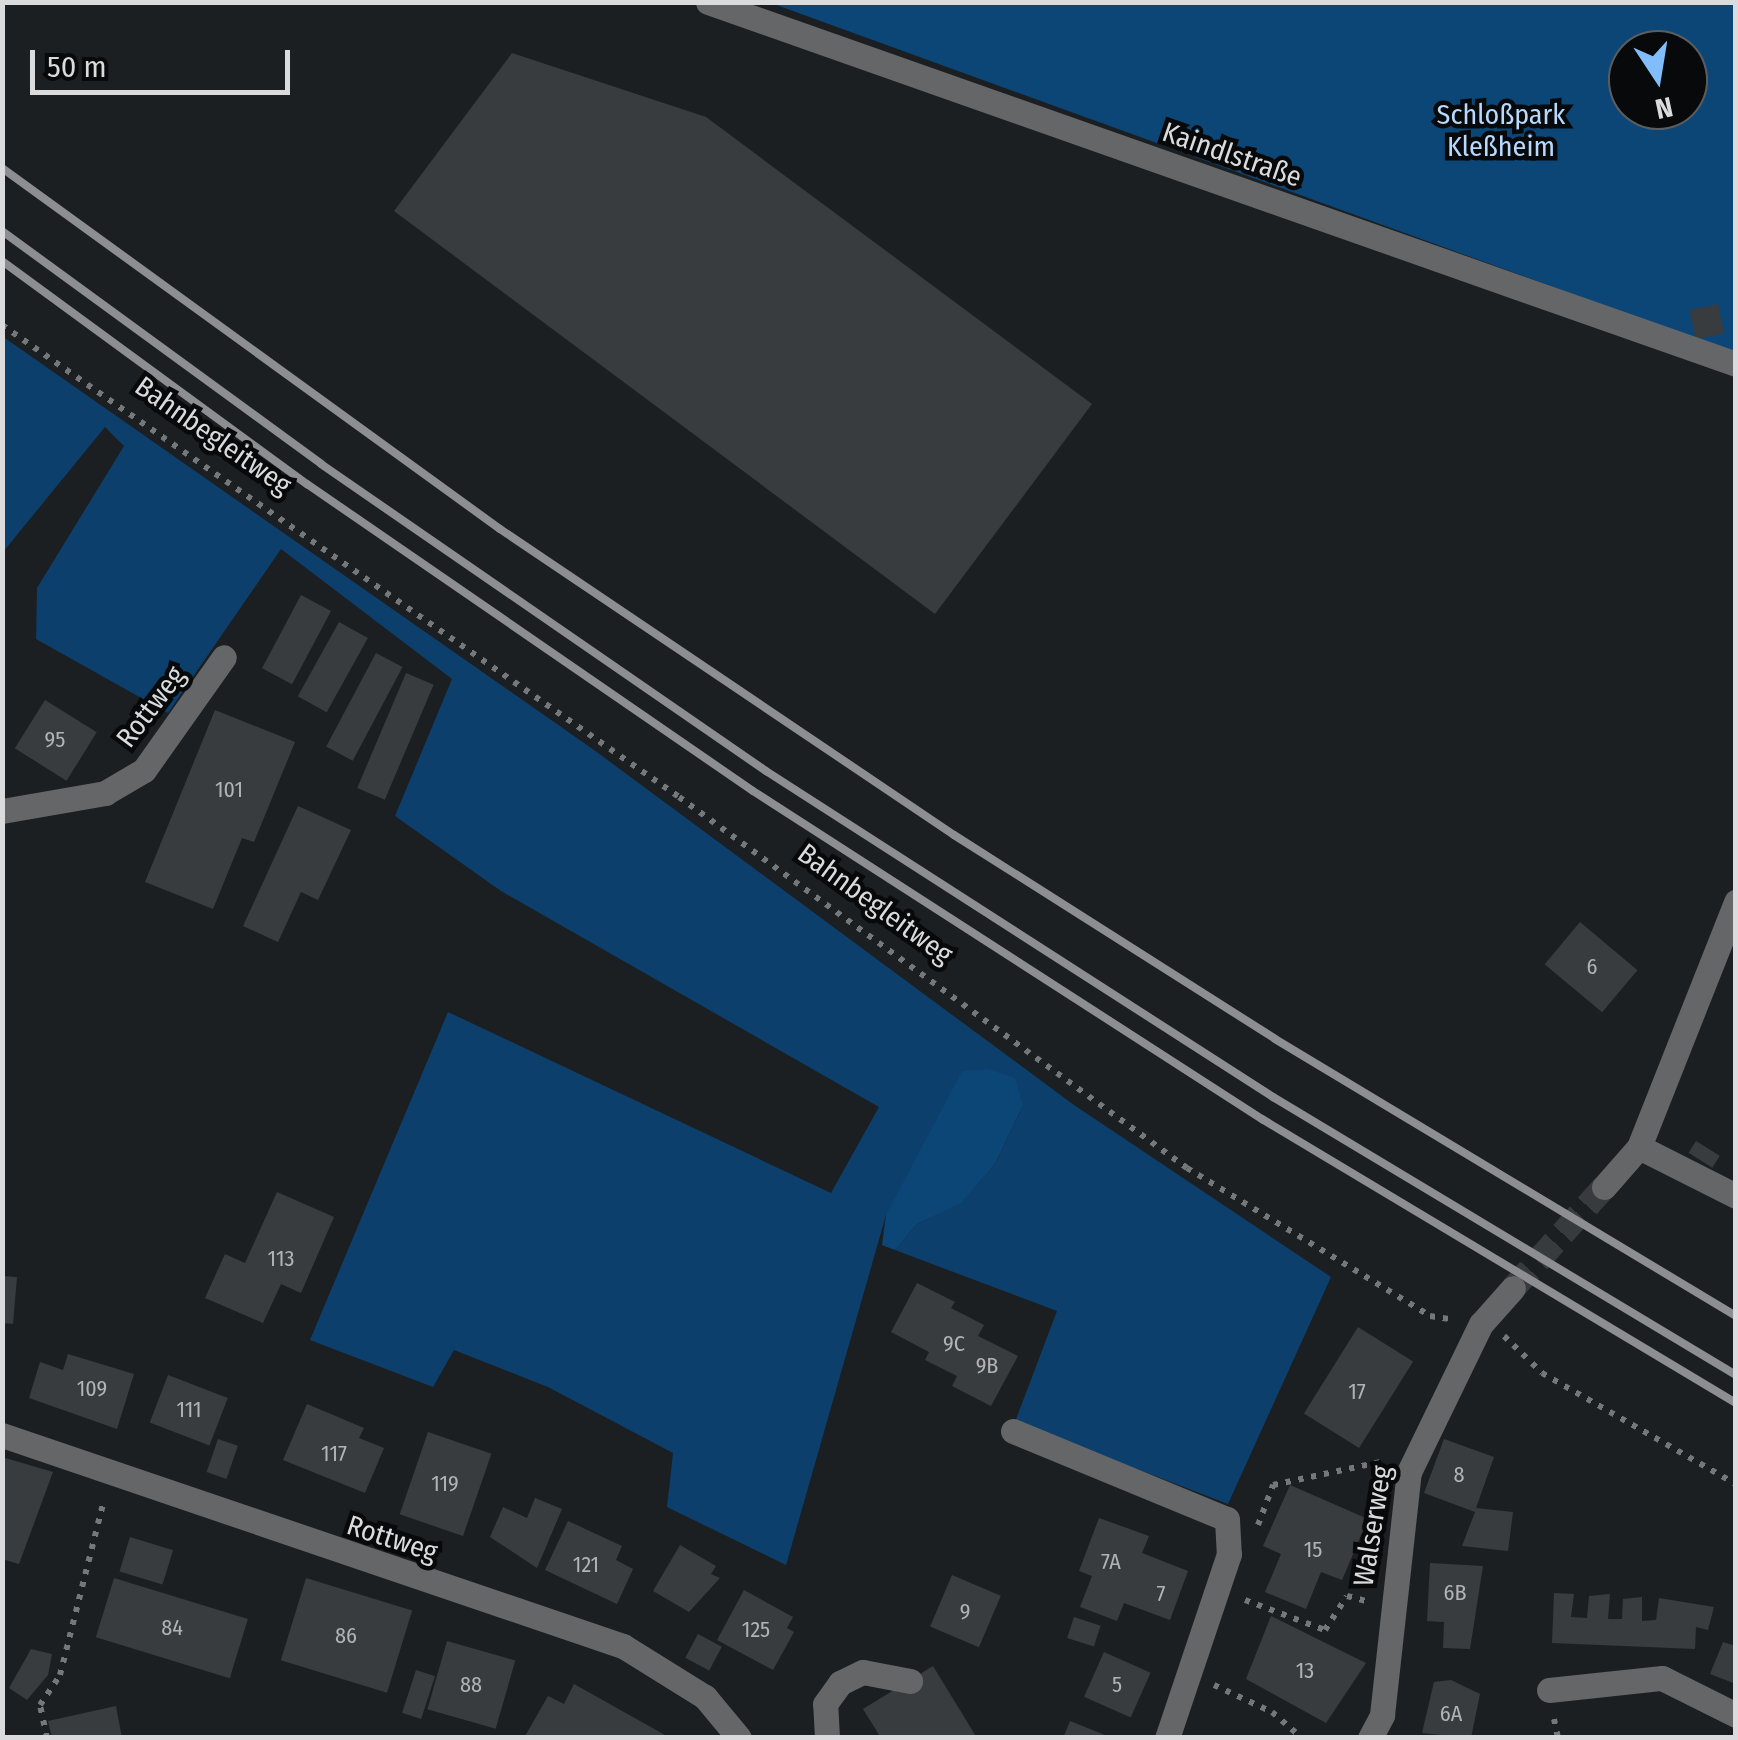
<!DOCTYPE html>
<html>
<head>
<meta charset="utf-8">
<style>
  body { margin:0 }
  #map { position:relative; width:1738px; height:1740px; overflow:hidden; background:#1c1f22; font-family:"Fira Sans Condensed",sans-serif }
  div>[style] { position:absolute }
  .green>* { inset:0; background:#0c3f6b }
  .forest>* { inset:0; background:#0b4677 }
  .building>* { inset:0; background:#393c3f; transform-origin:0 0 }
  .minor-tunnel>* { height:25px; margin-top:-12.5px; transform-origin:0; background:repeating-linear-gradient(90deg,#383b3e 0 25px,transparent 0 37px) }
  .path>* { height:6px; margin-top:-3px; transform-origin:0; background:repeating-linear-gradient(90deg,#75777a 0 5px,transparent 0 13px) }
  .minor>* { height:25px; margin:-12.5px; padding:0 12.5px; transform-origin:12.5px; border-radius:12.5px; background:#646668 }
  .rail>* { height:8px; margin:-4px; padding:0 4px; transform-origin:4px; border-radius:4px; background:#8c8e91 }
  span { translate:-50% -50%; white-space:nowrap; text-align:center; line-height:1.15; -webkit-text-stroke:9px #08090a; paint-order:stroke }
  .number-label { font-size:22px; color:#b1b3b6 }
  .number-label span { -webkit-text-stroke-width:0 }
  .park-label { font-size:28px; color:#b6d9fd }
  .street-label { font-size:28px; color:#d9dbdd }
  .frame { position:absolute; inset:0; border:5px solid #d9dbdd; pointer-events:none }
  .north { position:absolute; left:1608px; top:30px; width:100px; height:100px; box-sizing:border-box; background:#08090a; border:2px solid #5c5d5e; border-radius:50%; rotate:168deg; font-size:28px; font-weight:700; line-height:40px; text-align:center; color:#d9dbdd }
  .north::after { content:''; display:block; margin:auto; width:35px; height:45px; background:#80bdfa; clip-path:polygon(50% 0,100% 100%,50% 72%,0 100%) }
  .scale { position:absolute; left:30px; top:50px; width:260px; height:45px; box-sizing:border-box; border:5px solid #d9dbdd; border-top:0; padding-left:12px; font-size:30px; line-height:35px; white-space:nowrap; color:#d9dbdd; -webkit-text-stroke:8px #08090a; paint-order:stroke }
</style>
</head>
<body>
<div id="map">
  <div class="green">
    <i style="clip-path:polygon(2px 336px,594px 750px,1074px 1105px,1331px 1277px,1228px 1504px,1015px 1422px,1057px 1311px,895px 1250px,917px 1224px,961px 1202px,995px 1164px,1023px 1105px,886px 1215px,786px 1565px,667px 1507px,673px 1453px,548px 1387px,454px 1350px,433px 1387px,310px 1340px,448px 1012px,831px 1193px,879px 1107px,501px 891px,395px 816px,452px 679px,281px 549px,168px 713px,36px 639px,37px 588px,124px 446px,105px 427px,3px 552px)"></i>
  </div>
  <div class="forest">
    <i style="clip-path:polygon(evenodd,771px 3px,1735px 3px,1735px 352px,1694px 338px,771px 3px,1628px 50px,1688px 50px,1688px 110px,1628px 110px,1628px 50px)"></i>
    <i style="clip-path:polygon(988px 1069px,1015px 1078px,1023px 1105px,995px 1164px,961px 1203px,917px 1224px,895px 1250px,882px 1245px,886px 1215px,962px 1071px)"></i>
  </div>
  <div class="building">
    <i style="clip-path:polygon(512px 53px,706px 117px,1092px 404px,935px 614px,394px 211px)"></i>
    <i style="left:1718px;top:304px;width:30px;height:29px;rotate:78deg"></i>
    <i style="left:301px;top:595px;width:34px;height:83px;rotate:28deg"></i>
    <i style="left:339px;top:622px;width:33px;height:85px;rotate:29deg"></i>
    <i style="left:376px;top:653px;width:30px;height:106px;rotate:28deg"></i>
    <i style="left:406px;top:673px;width:30px;height:125px;rotate:23deg"></i>
    <i style="left:45px;top:700px;width:61px;height:57px;rotate:32deg"></i>
    <i style="clip-path:polygon(215px 710px,295px 742px,254px 842px,242px 838px,213px 909px,145px 882px)"></i>
    <i style="clip-path:polygon(298px 806px,351px 830px,318px 900px,301px 892px,278px 942px,243px 926px)"></i>
    <i style="left:1580px;top:922px;width:75px;height:55px;rotate:40deg"></i>
    <i style="left:1696px;top:1141px;width:28px;height:14px;rotate:32deg"></i>
    <i style="clip-path:polygon(277px 1192px,334px 1217px,301px 1293px,281px 1284px,263px 1323px,205px 1298px,225px 1254px,245px 1263px)"></i>
    <i style="clip-path:polygon(2px 1276px,17px 1277px,13px 1324px,2px 1323px)"></i>
    <i style="clip-path:polygon(917px 1283px,955px 1302px,951px 1308px,984px 1325px,978px 1336px,1018px 1356px,991px 1406px,952px 1386px,957px 1376px,925px 1360px,929px 1352px,891px 1332px)"></i>
    <i style="left:1358px;top:1327px;width:65px;height:102px;rotate:32deg"></i>
    <i style="clip-path:polygon(68px 1354px,134px 1374px,117px 1429px,29px 1398px,40px 1362px,63px 1370px)"></i>
    <i style="left:168px;top:1375px;width:64px;height:51px;rotate:21deg"></i>
    <i style="clip-path:polygon(307px 1404px,364px 1428px,359px 1438px,384px 1448px,365px 1493px,283px 1460px)"></i>
    <i style="left:428px;top:1432px;width:67px;height:87px;rotate:19deg"></i>
    <i style="left:218px;top:1439px;width:21px;height:35px;rotate:19deg"></i>
    <i style="clip-path:polygon(1444px 1439px,1494px 1457px,1476px 1508px,1513px 1512px,1508px 1551px,1462px 1546px,1475px 1512px,1424px 1493px)"></i>
    <i style="clip-path:polygon(2px 1457px,53px 1472px,19px 1564px,2px 1559px)"></i>
    <i style="clip-path:polygon(1290px 1485px,1368px 1519px,1342px 1580px,1321px 1572px,1306px 1609px,1265px 1592px,1281px 1554px,1263px 1546px)"></i>
    <i style="clip-path:polygon(535px 1498px,562px 1509px,537px 1568px,490px 1537px,503px 1507px,527px 1518px)"></i>
    <i style="clip-path:polygon(1099px 1518px,1149px 1536px,1142px 1553px,1188px 1571px,1170px 1620px,1124px 1603px,1117px 1621px,1080px 1607px,1092px 1576px,1079px 1571px)"></i>
    <i style="clip-path:polygon(568px 1521px,622px 1546px,616px 1560px,633px 1569px,617px 1604px,545px 1570px)"></i>
    <i style="left:130px;top:1537px;width:45px;height:36px;rotate:17deg"></i>
    <i style="clip-path:polygon(680px 1545px,716px 1566px,711px 1574px,720px 1578px,689px 1612px,653px 1591px)"></i>
    <i style="clip-path:polygon(1430px 1563px,1483px 1566px,1470px 1649px,1443px 1648px,1444px 1622px,1427px 1621px)"></i>
    <i style="left:952px;top:1575px;width:53px;height:56px;rotate:23deg"></i>
    <i style="left:114px;top:1578px;width:140px;height:62px;rotate:17deg"></i>
    <i style="left:306px;top:1578px;width:111px;height:86px;rotate:17deg"></i>
    <i style="clip-path:polygon(744px 1590px,793px 1617px,787px 1628px,794px 1632px,773px 1670px,717px 1640px)"></i>
    <i style="clip-path:polygon(1554px 1593px,1574px 1594px,1571px 1617px,1587px 1618px,1589px 1596px,1610px 1594px,1608px 1619px,1622px 1619px,1623px 1599px,1642px 1597px,1642px 1621px,1656px 1620px,1659px 1598px,1714px 1607px,1708px 1630px,1696px 1627px,1695px 1649px,1552px 1643px)"></i>
    <i style="clip-path:polygon(1271px 1616px,1366px 1663px,1326px 1723px,1246px 1679px)"></i>
    <i style="left:1074px;top:1617px;width:28px;height:22px;rotate:18deg"></i>
    <i style="left:698px;top:1634px;width:27px;height:27px;rotate:28deg"></i>
    <i style="left:447px;top:1641px;width:71px;height:71px;rotate:16deg"></i>
    <i style="clip-path:polygon(1723px 1642px,1736px 1646px,1736px 1684px,1710px 1674px)"></i>
    <i style="clip-path:polygon(31px 1649px,52px 1654px,48px 1675px,27px 1700px,9px 1688px)"></i>
    <i style="left:1104px;top:1652px;width:51px;height:49px;rotate:24deg"></i>
    <i style="clip-path:polygon(933px 1666px,977px 1738px,881px 1738px,863px 1709px)"></i>
    <i style="left:416px;top:1670px;width:20px;height:45px;rotate:18deg"></i>
    <i style="clip-path:polygon(1451px 1680px,1480px 1694px,1471px 1738px,1422px 1733px,1434px 1682px)"></i>
    <i style="clip-path:polygon(574px 1684px,665px 1735px,664px 1738px,524px 1738px,548px 1696px,564px 1704px)"></i>
    <i style="clip-path:polygon(116px 1706px,122px 1738px,52px 1738px,48px 1721px)"></i>
    <i style="clip-path:polygon(1070px 1721px,1110px 1737px,1110px 1738px,1063px 1738px)"></i>
  </div>
  <div class="minor-tunnel">
    <i style="left:1513px;top:1288px;width:136px;rotate:-48deg"></i>
  </div>
  <div class="path">
    <i style="left:2px;top:325px;width:825px;rotate:34.88deg"></i>
    <i style="left:679px;top:797px;width:629px;rotate:36.14deg"></i>
    <i style="left:1187px;top:1168px;width:285px;rotate:31.3deg"></i>
    <i style="left:1430px;top:1316px;width:25px;rotate:9deg"></i>
    <i style="left:1504px;top:1336px;width:53px;rotate:44.2deg"></i>
    <i style="left:1542px;top:1373px;width:224px;rotate:29.8deg"></i>
    <i style="left:1258px;top:1525px;width:43px;rotate:-69.4deg"></i>
    <i style="left:1273px;top:1485px;width:115px;rotate:-12.1deg"></i>
    <i style="left:1245px;top:1600px;width:85px;rotate:20.6deg"></i>
    <i style="left:1325px;top:1630px;width:40px;rotate:-57.1deg"></i>
    <i style="left:1347px;top:1596px;width:20px;rotate:15deg"></i>
    <i style="left:1214px;top:1685px;width:64px;rotate:25deg"></i>
    <i style="left:1272px;top:1712px;width:40px;rotate:41deg"></i>
    <i style="left:1554px;top:1719px;width:19px;rotate:78deg"></i>
    <i style="left:47px;top:1738px;width:34px;rotate:-102deg"></i>
    <i style="left:40px;top:1705px;width:36px;rotate:-56deg"></i>
    <i style="left:60px;top:1675px;width:180px;rotate:-75.9deg"></i>
  </div>
  <div class="minor">
    <i style="left:708px;top:2px;width:1090px;rotate:19.4deg"></i>
    <i style="left:2px;top:811px;width:105px;rotate:-9.9deg"></i>
    <i style="left:105px;top:793px;width:45px;rotate:-30.5deg"></i>
    <i style="left:144px;top:770px;width:138px;rotate:-54.7deg"></i>
    <i style="left:1639px;top:1147px;width:109px;rotate:26.8deg"></i>
    <i style="left:1604px;top:1187px;width:53px;rotate:-48.8deg"></i>
    <i style="left:1639px;top:1147px;width:264px;rotate:-68.4deg"></i>
    <i style="left:1013px;top:1431px;width:231px;rotate:22.4deg"></i>
    <i style="left:1227px;top:1519px;width:35px;rotate:87deg"></i>
    <i style="left:1229px;top:1554px;width:194px;rotate:108.6deg"></i>
    <i style="left:2px;top:1435px;width:656px;rotate:18.77deg"></i>
    <i style="left:623px;top:1646px;width:97px;rotate:31.9deg"></i>
    <i style="left:705px;top:1697px;width:53px;rotate:50.3deg"></i>
    <i style="left:1549px;top:1690px;width:114px;rotate:-6.1deg"></i>
    <i style="left:1662px;top:1678px;width:83px;rotate:26.6deg"></i>
    <i style="left:827px;top:1738px;width:34px;rotate:-93deg"></i>
    <i style="left:825px;top:1704px;width:26px;rotate:-54deg"></i>
    <i style="left:840px;top:1683px;width:25px;rotate:-26deg"></i>
    <i style="left:863px;top:1672px;width:48px;rotate:10.8deg"></i>
    <i style="left:1370px;top:1738px;width:26px;rotate:-62deg"></i>
    <i style="left:1382px;top:1715px;width:244px;rotate:-83.7deg"></i>
    <i style="left:1409px;top:1472px;width:165px;rotate:-64.1deg"></i>
    <i style="left:1481px;top:1324px;width:48px;rotate:-48.4deg"></i>
  </div>
  <div class="rail">
    <i style="left:2px;top:168px;width:615px;rotate:35.94deg"></i>
    <i style="left:500px;top:529px;width:547px;rotate:33.98deg"></i>
    <i style="left:954px;top:835px;width:380px;rotate:32.4deg"></i>
    <i style="left:1275px;top:1039px;width:538px;rotate:31deg"></i>
    <i style="left:2px;top:231px;width:395px;rotate:36.1deg"></i>
    <i style="left:321px;top:464px;width:541px;rotate:34.6deg"></i>
    <i style="left:766px;top:771px;width:603px;rotate:32.74deg"></i>
    <i style="left:1273px;top:1097px;width:540px;rotate:30.98deg"></i>
    <i style="left:2px;top:261px;width:378px;rotate:36.2deg"></i>
    <i style="left:307px;top:484px;width:541px;rotate:34.54deg"></i>
    <i style="left:753px;top:791px;width:606px;rotate:32.8deg"></i>
    <i style="left:1262px;top:1119px;width:553px;rotate:30.93deg"></i>
  </div>
  <div class="number-label">
    <span style="left:55px;top:740px">95</span>
    <span style="left:229px;top:790px">101</span>
    <span style="left:1592px;top:967px">6</span>
    <span style="left:281px;top:1259px">113</span>
    <span style="left:954px;top:1344px">9C</span>
    <span style="left:987px;top:1366px">9B</span>
    <span style="left:92px;top:1389px">109</span>
    <span style="left:1357px;top:1392px">17</span>
    <span style="left:189px;top:1410px">111</span>
    <span style="left:334px;top:1454px">117</span>
    <span style="left:1459px;top:1475px">8</span>
    <span style="left:445px;top:1484px">119</span>
    <span style="left:1313px;top:1550px">15</span>
    <span style="left:1111px;top:1562px">7A</span>
    <span style="left:586px;top:1565px">121</span>
    <span style="left:1455px;top:1593px">6B</span>
    <span style="left:1161px;top:1594px">7</span>
    <span style="left:965px;top:1612px">9</span>
    <span style="left:172px;top:1628px">84</span>
    <span style="left:756px;top:1630px">125</span>
    <span style="left:346px;top:1636px">86</span>
    <span style="left:1305px;top:1671px">13</span>
    <span style="left:471px;top:1685px">88</span>
    <span style="left:1117px;top:1685px">5</span>
    <span style="left:1451px;top:1714px">6A</span>
  </div>
  <div class="park-label">
    <span style="left:1501px;top:131px">Schloßpark<br>Kleßheim</span>
  </div>
  <div class="street-label">
    <span style="left:1232px;top:155px;rotate:19deg">Kaindlstraße</span>
    <span style="left:213px;top:436px;rotate:35deg">Bahnbegleitweg</span>
    <span style="left:151px;top:707px;rotate:-53deg">Rottweg</span>
    <span style="left:875px;top:904px;rotate:36deg">Bahnbegleitweg</span>
    <span style="left:1373px;top:1526px;rotate:-81deg">Walserweg</span>
    <span style="left:392px;top:1539px;rotate:18deg">Rottweg</span>
  </div>
  <div class="frame"></div>
  <div class="north">N</div>
  <div class="scale">50 m</div>
</div>
</body>
</html>
